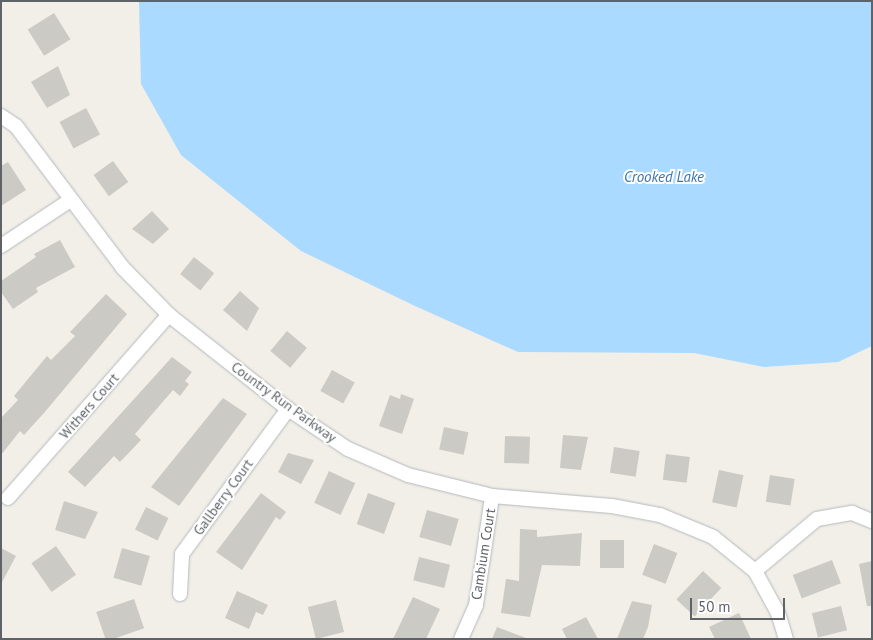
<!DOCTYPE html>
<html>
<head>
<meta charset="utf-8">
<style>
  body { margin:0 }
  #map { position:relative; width:873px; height:640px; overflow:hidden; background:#f1efe8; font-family:"PT Sans",sans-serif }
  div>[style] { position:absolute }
  .water>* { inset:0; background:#aadaff }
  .building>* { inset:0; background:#cccac5; transform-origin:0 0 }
  .roads { filter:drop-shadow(0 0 1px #b5b8bc) drop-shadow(0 0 1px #b5b8bc) }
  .street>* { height:14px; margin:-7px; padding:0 7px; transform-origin:7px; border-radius:7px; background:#fff }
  span { translate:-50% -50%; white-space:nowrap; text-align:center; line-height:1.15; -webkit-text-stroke:4px #fff; paint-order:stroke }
  .street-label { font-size:14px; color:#5f6368 }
  .water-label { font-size:15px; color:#4174aa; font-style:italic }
  .frame { position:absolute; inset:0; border:2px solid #5f6368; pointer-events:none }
  .scale { position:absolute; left:690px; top:598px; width:95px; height:22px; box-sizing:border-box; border:2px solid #5f6368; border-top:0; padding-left:6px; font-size:15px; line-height:18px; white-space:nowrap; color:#5f6368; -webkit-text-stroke:4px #fff; paint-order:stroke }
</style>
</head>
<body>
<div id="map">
  <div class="water">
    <i style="clip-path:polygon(139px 1px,872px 1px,872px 346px,838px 362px,764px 367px,694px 353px,518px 352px,415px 306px,301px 251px,181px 155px,141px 84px)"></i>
  </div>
  <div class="building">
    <i style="left:54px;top:13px;width:31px;height:31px;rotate:58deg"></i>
    <i style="clip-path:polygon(58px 66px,70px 95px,47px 108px,31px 82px)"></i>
    <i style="left:86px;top:108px;width:30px;height:30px;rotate:62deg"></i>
    <i style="left:113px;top:161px;width:26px;height:24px;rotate:54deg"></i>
    <i style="clip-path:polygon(8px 162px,26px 190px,1px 206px,1px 166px)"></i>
    <i style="clip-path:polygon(152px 211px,169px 229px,153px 244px,132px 229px)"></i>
    <i style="clip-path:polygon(60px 240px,75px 267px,36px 288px,38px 292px,13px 309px,1px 292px,1px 281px,36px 257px,34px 254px)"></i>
    <i style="left:194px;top:257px;width:26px;height:22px;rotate:39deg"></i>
    <i style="clip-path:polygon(240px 291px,259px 308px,247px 331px,223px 310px)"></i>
    <i style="clip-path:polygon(106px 294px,127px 314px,44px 413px,24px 435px,20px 431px,1px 455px,1px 418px,18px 400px,14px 396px,47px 356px,51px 360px,75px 336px,70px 332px)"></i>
    <i style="left:287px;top:331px;width:26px;height:26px;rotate:40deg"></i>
    <i style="clip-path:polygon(172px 357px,192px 372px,185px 381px,189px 384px,180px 396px,173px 390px,135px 434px,141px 440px,120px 462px,114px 456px,85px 487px,68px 472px)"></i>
    <i style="left:332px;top:370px;width:26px;height:24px;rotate:29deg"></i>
    <i style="clip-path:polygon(401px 394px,414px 399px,402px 434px,379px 426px,390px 395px,400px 399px)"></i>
    <i style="clip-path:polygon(223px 398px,247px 414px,179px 506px,151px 487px)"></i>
    <i style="left:444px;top:427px;width:25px;height:23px;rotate:12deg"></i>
    <i style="clip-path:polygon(563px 435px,588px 437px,581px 470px,560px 468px)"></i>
    <i style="left:505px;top:436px;width:25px;height:27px;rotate:2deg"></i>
    <i style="left:614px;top:447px;width:26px;height:26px;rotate:9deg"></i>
    <i style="clip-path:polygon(288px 453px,314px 460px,301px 484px,278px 472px)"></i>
    <i style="left:666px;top:454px;width:24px;height:26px;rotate:7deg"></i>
    <i style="left:719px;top:470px;width:25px;height:33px;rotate:12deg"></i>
    <i style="left:329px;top:471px;width:29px;height:35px;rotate:25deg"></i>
    <i style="left:770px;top:475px;width:25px;height:27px;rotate:9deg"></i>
    <i style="clip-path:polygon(261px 493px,286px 512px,280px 520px,276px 517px,242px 570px,216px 552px)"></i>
    <i style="left:368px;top:493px;width:29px;height:33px;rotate:20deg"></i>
    <i style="clip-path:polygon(64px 501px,98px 512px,85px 539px,55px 530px)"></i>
    <i style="left:146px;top:507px;width:25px;height:25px;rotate:26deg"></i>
    <i style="left:427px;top:510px;width:33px;height:28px;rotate:16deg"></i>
    <i style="clip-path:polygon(520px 529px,537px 530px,537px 537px,582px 533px,580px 566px,542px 565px,530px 617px,501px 613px,506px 579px,519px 581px)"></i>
    <i style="left:600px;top:540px;width:24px;height:28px"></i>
    <i style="left:654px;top:544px;width:25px;height:33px;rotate:21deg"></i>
    <i style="left:56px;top:546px;width:35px;height:30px;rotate:55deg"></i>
    <i style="clip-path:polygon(1px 548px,16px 556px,1px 584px)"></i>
    <i style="left:122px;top:548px;width:29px;height:31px;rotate:16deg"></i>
    <i style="left:419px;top:557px;width:32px;height:24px;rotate:14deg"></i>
    <i style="left:832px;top:560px;width:25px;height:42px;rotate:69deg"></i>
    <i style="clip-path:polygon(872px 561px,872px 606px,867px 606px,859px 564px)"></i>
    <i style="left:703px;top:571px;width:25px;height:39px;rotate:43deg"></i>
    <i style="clip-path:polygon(237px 591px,268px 605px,263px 615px,256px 612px,249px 629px,225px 618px)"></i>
    <i style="clip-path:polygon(413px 597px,440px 609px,426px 639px,393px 639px)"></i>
    <i style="left:134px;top:599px;width:31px;height:40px;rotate:71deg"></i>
    <i style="left:336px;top:600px;width:33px;height:29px;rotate:76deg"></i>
    <i style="clip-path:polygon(632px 601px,652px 605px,648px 627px,643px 639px,617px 639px)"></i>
    <i style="left:841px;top:606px;width:25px;height:30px;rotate:76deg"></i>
    <i style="clip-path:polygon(739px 613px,751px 639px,715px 639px,709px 627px)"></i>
    <i style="clip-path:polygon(586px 617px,598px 639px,567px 639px,562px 629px)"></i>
    <i style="clip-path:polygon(497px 627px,526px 638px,526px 639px,492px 639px)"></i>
  </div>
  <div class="roads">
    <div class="street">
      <i style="left:1px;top:116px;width:18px;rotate:34deg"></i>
      <i style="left:16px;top:126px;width:178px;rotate:53deg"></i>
      <i style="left:123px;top:268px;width:66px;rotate:45.6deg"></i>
      <i style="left:169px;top:315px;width:152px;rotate:38.3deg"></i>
      <i style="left:288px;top:409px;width:72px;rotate:33.7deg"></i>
      <i style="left:348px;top:449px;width:65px;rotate:23.4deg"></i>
      <i style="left:408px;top:475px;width:87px;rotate:14deg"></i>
      <i style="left:492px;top:496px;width:120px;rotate:4.8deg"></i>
      <i style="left:612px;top:506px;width:49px;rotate:10.6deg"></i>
      <i style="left:660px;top:515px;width:57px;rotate:22.5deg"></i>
      <i style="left:713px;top:537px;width:54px;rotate:39deg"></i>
      <i style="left:755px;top:571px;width:48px;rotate:61.3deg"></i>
      <i style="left:778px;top:613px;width:27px;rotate:73deg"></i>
      <i style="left:1px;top:246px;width:82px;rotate:-33.5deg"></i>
      <i style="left:8px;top:498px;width:244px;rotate:-48.7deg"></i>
      <i style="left:755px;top:571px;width:81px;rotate:-40deg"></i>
      <i style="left:817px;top:519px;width:36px;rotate:-10deg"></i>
      <i style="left:852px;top:513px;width:22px;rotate:22deg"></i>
      <i style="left:180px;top:594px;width:40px;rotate:-87.1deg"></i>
      <i style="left:182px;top:554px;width:180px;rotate:-53.8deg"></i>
      <i style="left:461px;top:639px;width:37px;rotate:-66deg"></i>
      <i style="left:476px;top:605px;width:110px;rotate:-81.6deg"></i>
    </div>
  </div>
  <div class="street-label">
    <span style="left:284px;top:402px;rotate:36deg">Country Run Parkway</span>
    <span style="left:89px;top:406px;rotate:-49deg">Withers Court</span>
    <span style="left:223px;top:497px;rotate:-54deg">Gallberry Court</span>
    <span style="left:483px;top:554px;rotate:-81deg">Cambium Court</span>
  </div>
  <div class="water-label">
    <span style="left:664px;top:177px">Crooked Lake</span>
  </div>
  <div class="frame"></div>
  <div class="scale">50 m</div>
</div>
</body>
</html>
